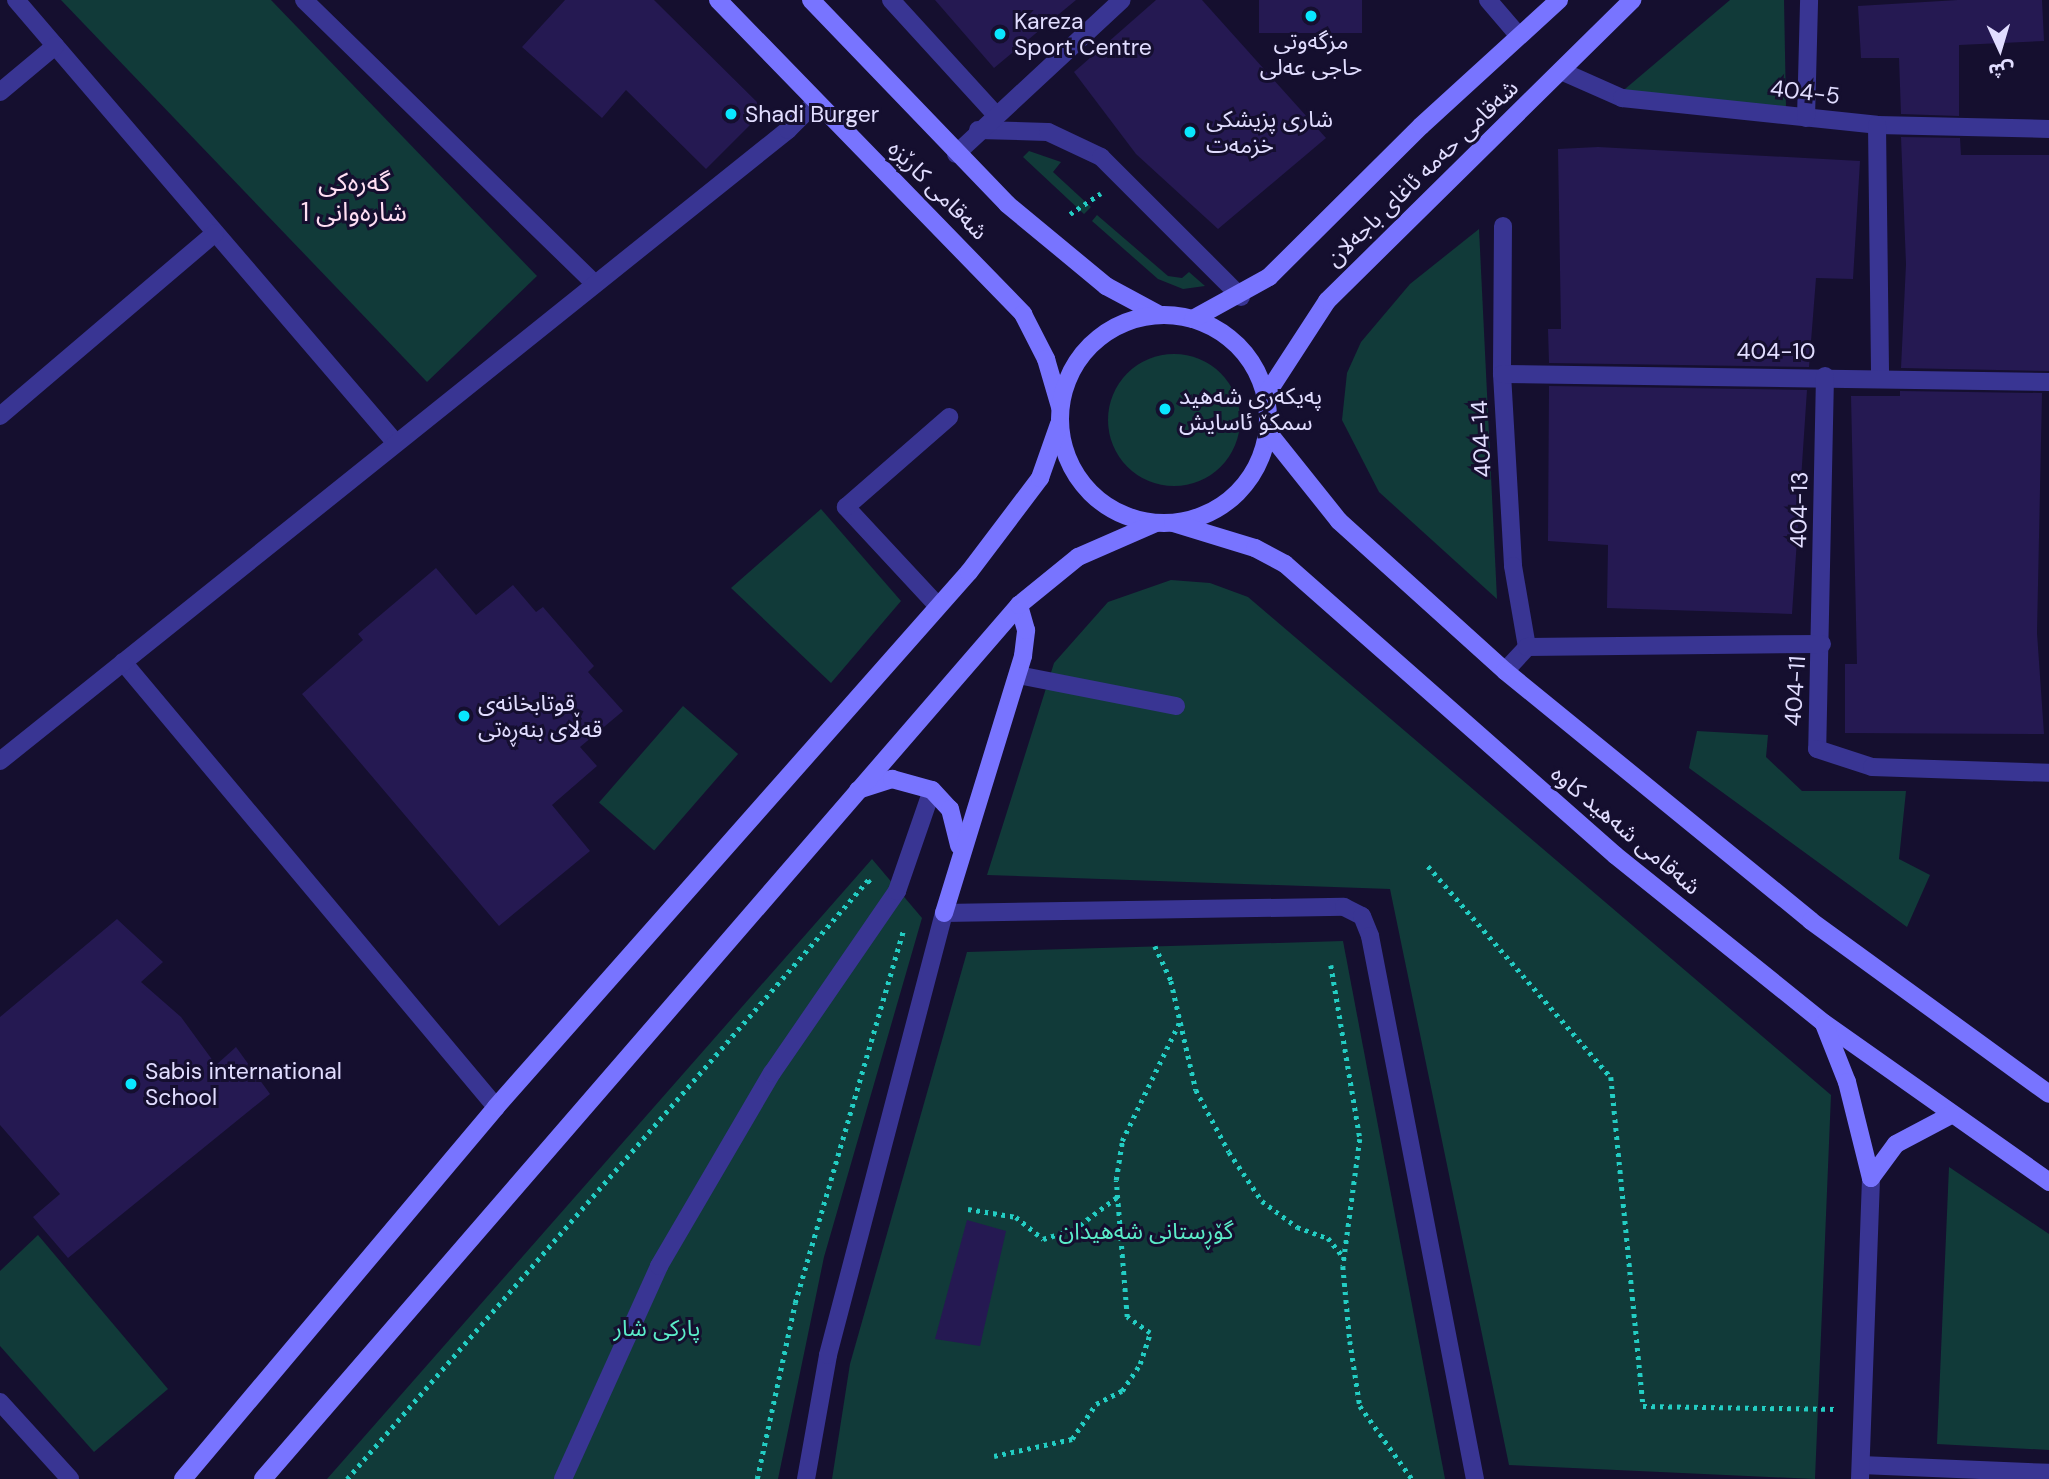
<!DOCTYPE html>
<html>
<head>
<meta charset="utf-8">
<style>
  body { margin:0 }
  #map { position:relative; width:2049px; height:1479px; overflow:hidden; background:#150f2f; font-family:"DM Sans","Noto Sans Arabic",sans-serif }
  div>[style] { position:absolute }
  .green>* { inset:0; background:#113a39; transform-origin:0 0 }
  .round { border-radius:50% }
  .building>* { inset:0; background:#251952; transform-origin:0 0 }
  .path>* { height:4.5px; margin-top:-2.25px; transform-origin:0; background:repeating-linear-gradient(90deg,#23cdc3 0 3.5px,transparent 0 8.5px) }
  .lane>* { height:18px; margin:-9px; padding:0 9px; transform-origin:9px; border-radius:9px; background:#393593 }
  .street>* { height:18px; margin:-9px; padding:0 9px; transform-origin:9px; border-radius:9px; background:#393593 }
  .secondary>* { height:18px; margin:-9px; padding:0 9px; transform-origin:9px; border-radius:9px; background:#7874ff }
  .secondary>.ring { margin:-9px; padding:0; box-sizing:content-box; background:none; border:18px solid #7874ff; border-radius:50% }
  .dots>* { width:19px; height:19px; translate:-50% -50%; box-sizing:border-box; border:4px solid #150f2f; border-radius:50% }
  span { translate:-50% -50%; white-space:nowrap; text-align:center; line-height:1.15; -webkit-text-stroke:6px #150f2f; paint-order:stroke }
  .poi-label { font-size:23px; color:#e1ddff }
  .left { translate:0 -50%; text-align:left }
  .street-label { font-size:23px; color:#e1ddff }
  .park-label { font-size:23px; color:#5bedc9 }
  .quarter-label { font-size:26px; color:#ffdff3 }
  .north { position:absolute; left:1965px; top:14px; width:70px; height:70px; -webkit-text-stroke:5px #150f2f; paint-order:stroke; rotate:176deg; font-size:19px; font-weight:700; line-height:28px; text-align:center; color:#e1ddff }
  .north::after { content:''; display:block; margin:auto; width:24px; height:32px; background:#e1ddff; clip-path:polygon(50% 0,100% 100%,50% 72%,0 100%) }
</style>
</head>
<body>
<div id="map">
  <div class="green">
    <i style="clip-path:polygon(61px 0,271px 0,537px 276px,427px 382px)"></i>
    <i style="clip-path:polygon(1730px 0,1784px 0,1786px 107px,1612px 100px)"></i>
    <i style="clip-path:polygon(1029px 151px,1061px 162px,1053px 172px,1091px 207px,1084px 214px,1023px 157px)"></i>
    <i style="clip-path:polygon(1097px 215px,1168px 276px,1182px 278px,1189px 272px,1205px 286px,1183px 289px,1158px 279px,1092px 221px)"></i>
    <i style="clip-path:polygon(1479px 229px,1497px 599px,1379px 492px,1342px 420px,1347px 373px,1361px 342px,1410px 284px)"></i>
    <i class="round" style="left:1108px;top:354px;width:132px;height:132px"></i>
    <i style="clip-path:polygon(821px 509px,901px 601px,831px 683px,731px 588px)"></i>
    <i style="clip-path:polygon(1171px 580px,1210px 583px,1248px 597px,1831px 1095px,1815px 1479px,1509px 1465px,1390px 889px,987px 875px,1054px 663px,1108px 602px)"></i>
    <i style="left:683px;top:706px;width:73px;height:128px;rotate:41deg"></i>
    <i style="clip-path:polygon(1697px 731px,1768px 735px,1766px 757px,1802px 791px,1906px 791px,1899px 859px,1930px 875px,1907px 927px,1689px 768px)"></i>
    <i style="clip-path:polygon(872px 859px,922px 918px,824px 1257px,778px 1479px,327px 1479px)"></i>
    <i style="clip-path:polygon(1343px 941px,1445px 1479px,832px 1479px,850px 1364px,967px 952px)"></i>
    <i style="clip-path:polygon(1949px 1167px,2049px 1234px,2049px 1450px,1937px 1444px)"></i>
    <i style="clip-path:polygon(38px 1235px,168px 1389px,94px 1452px,0 1346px,0 1271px)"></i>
  </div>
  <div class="building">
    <i style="clip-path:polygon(565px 0,654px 0,765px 110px,706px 169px,626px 90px,602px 118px,522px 47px)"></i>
    <i style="clip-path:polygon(935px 0,1076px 0,994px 68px)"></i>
    <i style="clip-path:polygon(1156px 0,1202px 0,1326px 138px,1218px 229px,1136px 154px,1074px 72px)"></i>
    <i style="left:1259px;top:0;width:103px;height:33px"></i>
    <i style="clip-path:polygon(1958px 0,2042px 0,2044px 41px,1959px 45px,1959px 116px,1901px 114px,1899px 58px,1861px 58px,1858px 6px)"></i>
    <i style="clip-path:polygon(1901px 137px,1960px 138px,1961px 155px,2049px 155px,2049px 371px,1901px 368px,1906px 264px)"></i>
    <i style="clip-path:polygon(1598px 147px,1860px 161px,1853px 279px,1816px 278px,1809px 367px,1549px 363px,1548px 329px,1561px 329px,1558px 149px)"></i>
    <i style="clip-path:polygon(1549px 386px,1807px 390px,1792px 614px,1607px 608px,1608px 545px,1548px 541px)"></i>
    <i style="clip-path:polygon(1900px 391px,2042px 393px,2037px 633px,2044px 734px,1845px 733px,1845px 664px,1857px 664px,1851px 396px,1900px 396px)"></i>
    <i style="clip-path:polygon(436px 568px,476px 615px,513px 585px,536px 612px,543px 607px,594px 666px,588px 672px,623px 711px,580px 747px,597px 766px,552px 805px,590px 851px,499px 926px,302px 694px,363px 640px,358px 634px)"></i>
    <i style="clip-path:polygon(117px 919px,163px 962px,141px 982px,181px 1017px,216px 1065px,236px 1047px,270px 1094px,68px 1258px,33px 1217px,60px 1194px,0 1125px,0 1017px)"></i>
    <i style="clip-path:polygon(967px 1220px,1006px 1231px,980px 1346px,935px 1339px)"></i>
  </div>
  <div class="path">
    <i style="left:1070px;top:214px;width:37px;rotate:-34deg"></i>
    <i style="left:1428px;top:866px;width:279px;rotate:49.1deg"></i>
    <i style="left:1611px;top:1077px;width:331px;rotate:84.4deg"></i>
    <i style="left:1643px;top:1406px;width:194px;rotate:0.9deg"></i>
    <i style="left:1155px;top:946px;width:38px;rotate:65deg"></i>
    <i style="left:1171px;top:981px;width:112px;rotate:77.1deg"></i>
    <i style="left:1196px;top:1090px;width:70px;rotate:62deg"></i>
    <i style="left:1229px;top:1152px;width:59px;rotate:56deg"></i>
    <i style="left:1262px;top:1201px;width:44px;rotate:36.6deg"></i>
    <i style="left:1297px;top:1227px;width:33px;rotate:20deg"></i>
    <i style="left:1328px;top:1238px;width:26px;rotate:51deg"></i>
    <i style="left:1331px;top:965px;width:176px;rotate:80.5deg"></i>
    <i style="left:1360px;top:1139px;width:128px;rotate:97.6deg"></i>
    <i style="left:1343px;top:1266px;width:75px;rotate:84.7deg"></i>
    <i style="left:1350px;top:1341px;width:66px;rotate:81.3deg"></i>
    <i style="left:1360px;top:1406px;width:90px;rotate:54.5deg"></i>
    <i style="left:968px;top:1209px;width:49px;rotate:9.5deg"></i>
    <i style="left:1016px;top:1217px;width:35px;rotate:39deg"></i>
    <i style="left:1043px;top:1239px;width:31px;rotate:-17deg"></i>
    <i style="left:1073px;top:1230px;width:55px;rotate:-36.9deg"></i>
    <i style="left:994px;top:1456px;width:80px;rotate:-12.3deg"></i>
    <i style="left:1072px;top:1439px;width:42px;rotate:-55.6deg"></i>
    <i style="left:1096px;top:1404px;width:29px;rotate:-27deg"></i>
    <i style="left:1122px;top:1391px;width:32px;rotate:-56deg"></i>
    <i style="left:1140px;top:1364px;width:33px;rotate:-72deg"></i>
    <i style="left:1150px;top:1333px;width:28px;rotate:-145deg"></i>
    <i style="left:1127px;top:1317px;width:137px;rotate:-94.6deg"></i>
    <i style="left:1116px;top:1180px;width:39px;rotate:-81deg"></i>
    <i style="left:1122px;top:1141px;width:133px;rotate:-64.2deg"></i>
    <i style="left:347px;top:1479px;width:794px;rotate:-48.98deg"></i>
    <i style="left:868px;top:880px;width:5px;rotate:53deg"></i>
    <i style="left:757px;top:1479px;width:180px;rotate:-77.8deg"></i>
    <i style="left:795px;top:1303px;width:390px;rotate:-73.8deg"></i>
  </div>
  <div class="lane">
    <i style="left:891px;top:0;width:154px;rotate:47.6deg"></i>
    <i style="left:978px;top:130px;width:70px;rotate:1.6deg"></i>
    <i style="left:1048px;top:132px;width:59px;rotate:25.3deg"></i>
    <i style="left:1101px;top:157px;width:198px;rotate:45deg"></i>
    <i style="left:937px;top:605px;width:134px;rotate:-132.9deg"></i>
    <i style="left:846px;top:507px;width:137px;rotate:-41.1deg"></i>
    <i style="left:1018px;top:675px;width:161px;rotate:11.1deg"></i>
  </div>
  <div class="street">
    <i style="left:16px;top:0;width:582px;rotate:49.39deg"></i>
    <i style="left:304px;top:0;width:404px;rotate:44.3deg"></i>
    <i style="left:1488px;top:0;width:46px;rotate:49.4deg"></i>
    <i style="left:1561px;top:71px;width:67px;rotate:23.9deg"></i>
    <i style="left:1622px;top:98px;width:256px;rotate:6deg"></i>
    <i style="left:1877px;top:125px;width:172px;rotate:1.3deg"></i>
    <i style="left:0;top:92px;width:72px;rotate:-39.9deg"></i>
    <i style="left:1806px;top:118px;width:118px;rotate:-88.5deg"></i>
    <i style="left:1877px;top:125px;width:252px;rotate:89.3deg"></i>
    <i style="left:956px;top:154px;width:226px;rotate:-42.9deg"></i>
    <i style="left:1503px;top:226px;width:148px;rotate:90.4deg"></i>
    <i style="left:1502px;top:374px;width:192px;rotate:86.7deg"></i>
    <i style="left:1513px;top:566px;width:82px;rotate:80.2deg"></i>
    <i style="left:1502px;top:374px;width:547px;rotate:0.84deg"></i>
    <i style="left:1825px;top:376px;width:373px;rotate:91.2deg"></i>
    <i style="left:1817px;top:749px;width:58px;rotate:18.1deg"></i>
    <i style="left:1872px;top:767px;width:177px;rotate:1.9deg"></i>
    <i style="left:0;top:416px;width:282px;rotate:-40.4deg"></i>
    <i style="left:123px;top:662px;width:581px;rotate:50.03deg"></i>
    <i style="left:1505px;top:671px;width:33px;rotate:-47deg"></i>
    <i style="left:1527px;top:647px;width:295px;rotate:-0.6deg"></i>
    <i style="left:0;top:761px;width:1010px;rotate:-38.69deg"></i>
    <i style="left:788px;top:130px;width:40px;rotate:-45deg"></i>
    <i style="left:0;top:1402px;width:104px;rotate:47.7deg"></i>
    <i style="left:1861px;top:1465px;width:188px;rotate:2.4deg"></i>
    <i style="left:563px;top:1479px;width:234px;rotate:-65.7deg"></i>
    <i style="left:659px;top:1266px;width:224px;rotate:-59.7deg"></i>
    <i style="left:772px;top:1073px;width:221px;rotate:-55.5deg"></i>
    <i style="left:897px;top:891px;width:107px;rotate:-70.9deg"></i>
    <i style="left:806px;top:1479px;width:126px;rotate:-79.9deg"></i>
    <i style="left:828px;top:1355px;width:457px;rotate:-75.3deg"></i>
    <i style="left:944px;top:913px;width:400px;rotate:-0.9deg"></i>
    <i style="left:1344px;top:907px;width:20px;rotate:27deg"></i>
    <i style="left:1362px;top:916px;width:22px;rotate:68deg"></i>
    <i style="left:1370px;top:936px;width:553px;rotate:79.06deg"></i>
    <i style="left:1860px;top:1479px;width:301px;rotate:-87.9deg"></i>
  </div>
  <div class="secondary">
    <i style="left:718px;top:0;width:438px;rotate:45.8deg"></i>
    <i style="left:1023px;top:314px;width:51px;rotate:62.9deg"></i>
    <i style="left:1046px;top:359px;width:50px;rotate:73.7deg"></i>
    <i style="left:811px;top:0;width:283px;rotate:46.1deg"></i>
    <i style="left:1007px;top:204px;width:129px;rotate:39.6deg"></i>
    <i style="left:1106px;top:286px;width:61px;rotate:28.2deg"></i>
    <i class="ring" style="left:1060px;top:315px;width:190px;height:190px"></i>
    <i style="left:1193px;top:319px;width:87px;rotate:-28.9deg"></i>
    <i style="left:1269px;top:277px;width:214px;rotate:-44.8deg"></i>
    <i style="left:1421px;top:126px;width:187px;rotate:-42.4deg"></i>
    <i style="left:1266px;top:395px;width:112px;rotate:-57deg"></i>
    <i style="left:1327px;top:301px;width:429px;rotate:-44.6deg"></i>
    <i style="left:1268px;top:432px;width:114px;rotate:51.4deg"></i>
    <i style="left:1339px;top:521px;width:224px;rotate:42.1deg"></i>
    <i style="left:1505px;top:671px;width:395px;rotate:39.2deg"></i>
    <i style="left:1811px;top:921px;width:294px;rotate:36deg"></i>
    <i style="left:1173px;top:523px;width:86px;rotate:17deg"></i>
    <i style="left:1255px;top:548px;width:34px;rotate:28deg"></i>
    <i style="left:1285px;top:564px;width:440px;rotate:41.4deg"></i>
    <i style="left:1615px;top:855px;width:268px;rotate:38.8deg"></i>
    <i style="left:1824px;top:1023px;width:276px;rotate:35.2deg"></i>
    <i style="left:858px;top:790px;width:36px;rotate:-18deg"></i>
    <i style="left:892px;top:779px;width:41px;rotate:15.4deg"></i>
    <i style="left:932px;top:790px;width:26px;rotate:47deg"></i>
    <i style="left:950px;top:809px;width:38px;rotate:76deg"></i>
    <i style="left:944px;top:913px;width:269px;rotate:-72.9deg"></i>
    <i style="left:1023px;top:656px;width:26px;rotate:-83deg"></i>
    <i style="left:1026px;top:630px;width:26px;rotate:-106deg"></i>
    <i style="left:1824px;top:1024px;width:62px;rotate:68.4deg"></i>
    <i style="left:1847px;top:1082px;width:99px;rotate:76deg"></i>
    <i style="left:1871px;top:1178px;width:42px;rotate:-53.7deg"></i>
    <i style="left:1896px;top:1144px;width:62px;rotate:-27.8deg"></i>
    <i style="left:183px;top:1479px;width:486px;rotate:-49.9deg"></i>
    <i style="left:496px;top:1107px;width:714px;rotate:-48.52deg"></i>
    <i style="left:969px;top:572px;width:118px;rotate:-52.9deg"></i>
    <i style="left:1040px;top:478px;width:57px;rotate:-70.6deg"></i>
    <i style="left:263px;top:1479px;width:1156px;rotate:-49.14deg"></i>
    <i style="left:1019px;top:605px;width:76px;rotate:-39.1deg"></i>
    <i style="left:1078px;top:557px;width:85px;rotate:-23.6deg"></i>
  </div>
  <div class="dots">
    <i style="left:1311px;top:16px;background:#09e6ff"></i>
    <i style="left:1000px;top:34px;background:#09e6ff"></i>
    <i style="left:731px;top:114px;background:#09e6ff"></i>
    <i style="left:1190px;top:132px;background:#09e6ff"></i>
    <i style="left:1165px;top:409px;background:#09e6ff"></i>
    <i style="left:464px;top:716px;background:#09e6ff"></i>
    <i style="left:131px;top:1084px;background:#09e6ff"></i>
  </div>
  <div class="poi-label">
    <span class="left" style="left:1014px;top:34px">Kareza<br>Sport Centre</span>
    <span style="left:1311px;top:54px">مزگەوتی<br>حاجی عەلی</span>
    <span class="left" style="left:745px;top:114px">Shadi Burger</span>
    <span class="left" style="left:1206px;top:132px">شاری پزیشکی<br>خزمەت</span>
    <span class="left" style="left:1179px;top:409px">پەیکەری شەهید<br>سمکۆ ئاسایش</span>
    <span class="left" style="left:478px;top:716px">قوتابخانەی<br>قەڵای بنەڕەتی</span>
    <span class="left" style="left:145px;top:1084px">Sabis international<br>School</span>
  </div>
  <div class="street-label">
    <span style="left:1805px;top:92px;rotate:7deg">404-5</span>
    <span style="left:1422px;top:173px;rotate:-44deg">شەقامی حەمە ئاغای باجەلان</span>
    <span style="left:938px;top:190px;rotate:45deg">شەقامی کارێزە</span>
    <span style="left:1776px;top:351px">404-10</span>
    <span style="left:1481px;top:439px;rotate:-93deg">404-14</span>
    <span style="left:1799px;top:510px;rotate:-89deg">404-13</span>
    <span style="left:1795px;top:691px;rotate:-86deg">404-11</span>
    <span style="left:1626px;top:830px;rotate:40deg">شەقامی شەهید کاوە</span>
  </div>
  <div class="park-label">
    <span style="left:1146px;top:1231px">گۆڕستانی شەهیدان</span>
    <span style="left:657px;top:1328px">پارکی شار</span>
  </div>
  <div class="quarter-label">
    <span style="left:354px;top:198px">گەرەکی<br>شارەوانی 1</span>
  </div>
  <div class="north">ش</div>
</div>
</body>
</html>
